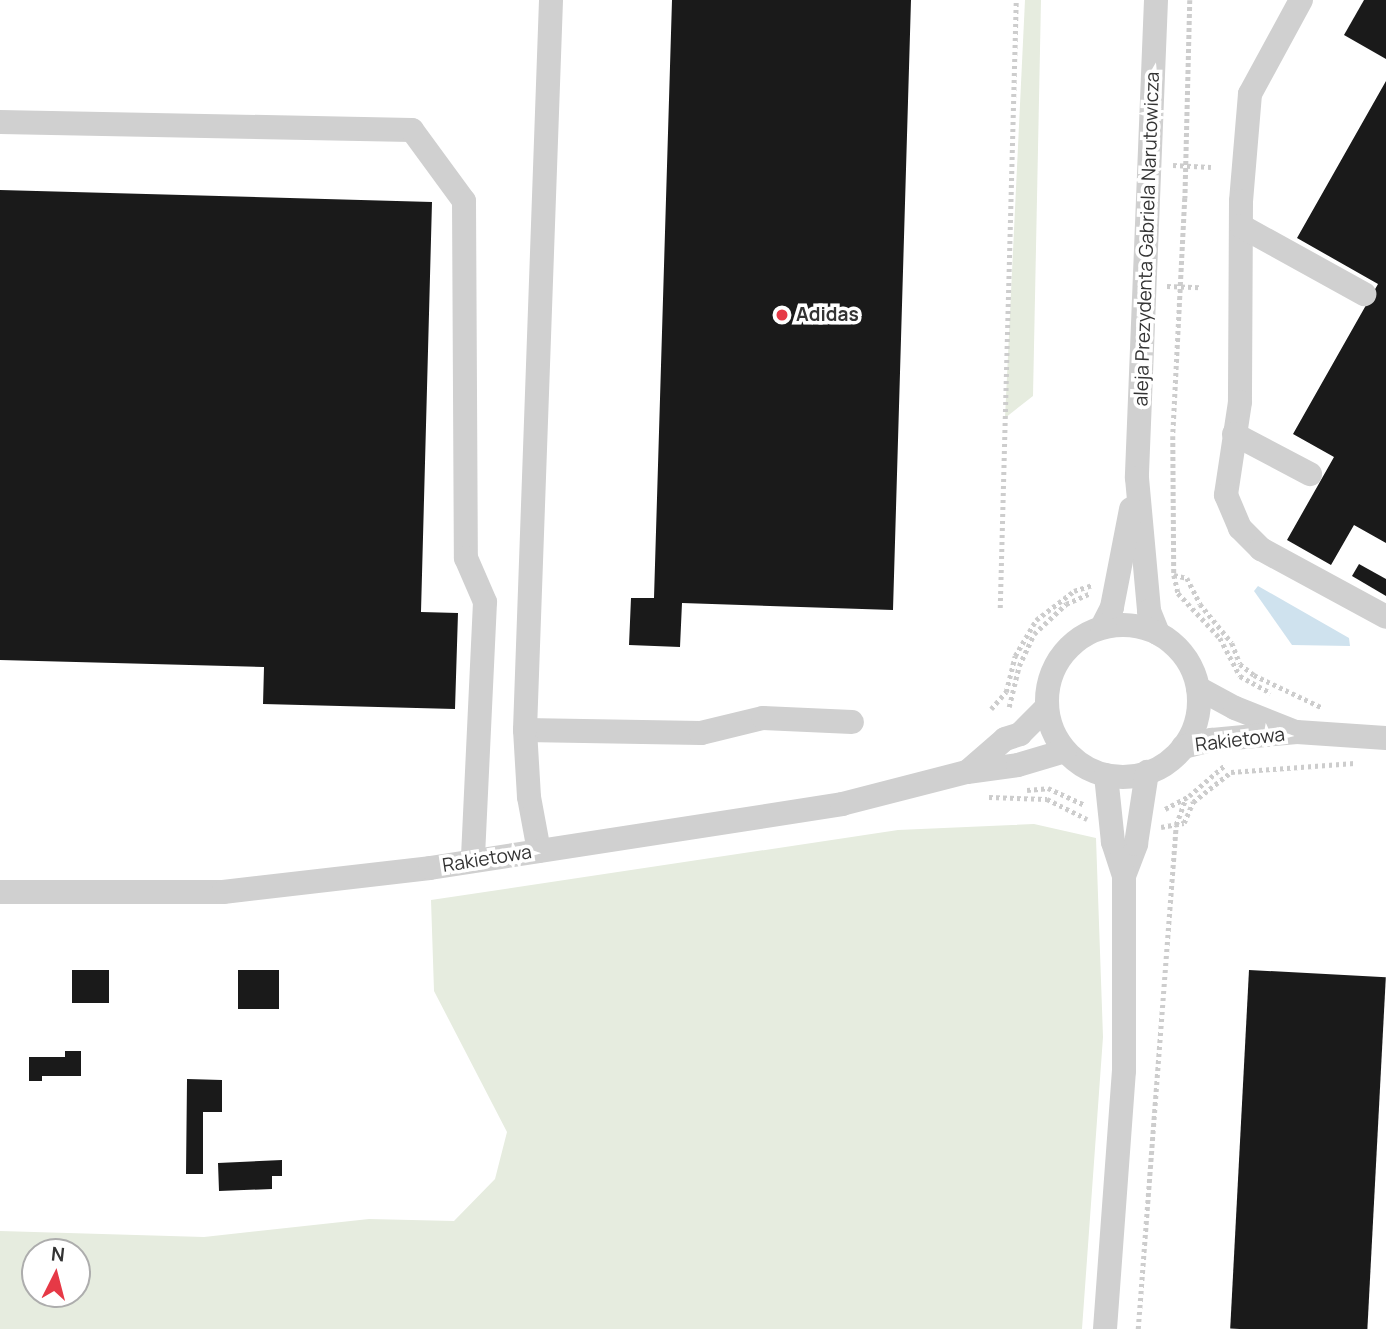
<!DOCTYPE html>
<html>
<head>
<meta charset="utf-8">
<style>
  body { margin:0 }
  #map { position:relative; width:1386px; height:1329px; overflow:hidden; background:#fff; font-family:Manrope,sans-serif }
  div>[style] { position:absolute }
  .green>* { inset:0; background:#e6ecdf }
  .water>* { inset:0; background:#cfe2ee }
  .building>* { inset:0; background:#1a1a1a; transform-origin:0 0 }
  .path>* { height:4.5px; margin-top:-2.25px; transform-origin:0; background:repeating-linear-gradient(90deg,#cdcdcd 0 3.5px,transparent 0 7px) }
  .minor>* { height:24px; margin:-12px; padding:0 12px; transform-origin:12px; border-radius:12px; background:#d0d0d0 }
  .minor>.ring { margin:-12px; padding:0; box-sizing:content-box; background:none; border:24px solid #d0d0d0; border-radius:50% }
  .dots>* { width:19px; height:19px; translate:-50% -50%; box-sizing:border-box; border:4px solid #fff; border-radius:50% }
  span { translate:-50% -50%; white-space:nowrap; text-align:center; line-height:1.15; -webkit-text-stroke:7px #fff; paint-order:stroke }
  .street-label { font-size:19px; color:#333 }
  .poi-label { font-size:19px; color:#333; font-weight:700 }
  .left { translate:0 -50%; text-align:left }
  .north { position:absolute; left:21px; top:1238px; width:70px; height:70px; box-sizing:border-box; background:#fff; border:2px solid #adadad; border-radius:50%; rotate:6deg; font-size:19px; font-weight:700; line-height:28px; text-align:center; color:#333 }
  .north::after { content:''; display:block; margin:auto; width:24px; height:32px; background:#e63946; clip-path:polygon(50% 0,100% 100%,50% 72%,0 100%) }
</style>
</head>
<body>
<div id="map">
  <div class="green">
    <i style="clip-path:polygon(1025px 0,1041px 0,1033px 396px,1005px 418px)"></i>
    <i style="clip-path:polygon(evenodd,1034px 824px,1096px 838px,1103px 1037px,1082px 1329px,0 1329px,0 1231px,204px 1237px,369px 1219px,454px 1221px,495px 1179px,507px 1132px,434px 991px,431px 900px,898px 830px,1034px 824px,35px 1252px,77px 1252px,77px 1294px,35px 1294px,35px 1252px)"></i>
  </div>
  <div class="water">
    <i style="clip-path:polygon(1258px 586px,1349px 638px,1350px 646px,1292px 645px,1254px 591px)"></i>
  </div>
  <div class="building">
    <i style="clip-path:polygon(672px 0,911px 0,893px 610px,682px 603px,680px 647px,629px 645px,631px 598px,654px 598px)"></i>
    <i style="clip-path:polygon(1364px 0,1386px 0,1386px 59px,1344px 35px)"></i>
    <i style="clip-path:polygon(1386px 81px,1386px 543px,1354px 525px,1331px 565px,1287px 540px,1334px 457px,1293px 434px,1378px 284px,1297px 238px)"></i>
    <i style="clip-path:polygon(0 190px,432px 202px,421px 612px,458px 613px,455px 709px,263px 704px,264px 667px,0 660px)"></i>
    <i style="clip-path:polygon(1359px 564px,1386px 579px,1386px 596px,1352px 576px)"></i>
    <i style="left:72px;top:970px;width:37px;height:33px"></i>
    <i style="left:279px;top:970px;width:39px;height:41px;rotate:90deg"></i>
    <i style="left:1249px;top:970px;width:137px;height:359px;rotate:3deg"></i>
    <i style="clip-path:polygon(65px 1051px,81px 1051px,81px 1076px,42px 1076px,42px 1081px,29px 1081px,29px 1057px,65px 1057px)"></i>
    <i style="clip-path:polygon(187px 1079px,222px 1080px,222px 1112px,203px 1112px,203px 1174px,186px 1174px)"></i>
    <i style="clip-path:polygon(282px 1160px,282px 1176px,272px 1176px,272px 1189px,219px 1191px,218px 1163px)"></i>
  </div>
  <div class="path">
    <i style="left:1190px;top:0;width:198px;rotate:91.4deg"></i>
    <i style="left:1185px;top:198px;width:238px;rotate:92.9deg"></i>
    <i style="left:1173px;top:436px;width:139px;rotate:89.6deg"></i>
    <i style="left:1174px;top:575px;width:18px;rotate:77deg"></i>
    <i style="left:1178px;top:593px;width:62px;rotate:47deg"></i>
    <i style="left:1220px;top:638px;width:43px;rotate:62.2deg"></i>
    <i style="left:1240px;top:676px;width:35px;rotate:29deg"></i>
    <i style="left:1173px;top:165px;width:38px;rotate:3deg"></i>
    <i style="left:1167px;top:286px;width:33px;rotate:2deg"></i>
    <i style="left:1174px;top:575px;width:13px;rotate:13deg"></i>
    <i style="left:1187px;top:578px;width:29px;rotate:63deg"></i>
    <i style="left:1200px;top:604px;width:50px;rotate:50.6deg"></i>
    <i style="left:1232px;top:643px;width:22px;rotate:69deg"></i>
    <i style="left:1240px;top:664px;width:18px;rotate:38deg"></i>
    <i style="left:1254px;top:675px;width:76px;rotate:25.6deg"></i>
    <i style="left:1000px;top:608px;width:608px;rotate:-88.49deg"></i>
    <i style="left:1009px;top:707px;width:42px;rotate:-76.3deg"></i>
    <i style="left:1019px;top:666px;width:35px;rotate:-65deg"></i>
    <i style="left:1034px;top:634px;width:44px;rotate:-43.2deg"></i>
    <i style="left:1066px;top:604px;width:27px;rotate:-24deg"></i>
    <i style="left:991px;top:709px;width:23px;rotate:-49deg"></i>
    <i style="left:1006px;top:692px;width:37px;rotate:-76deg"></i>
    <i style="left:1015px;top:656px;width:42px;rotate:-59.7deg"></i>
    <i style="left:1036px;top:620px;width:48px;rotate:-37.3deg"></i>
    <i style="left:1074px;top:591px;width:19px;rotate:-18deg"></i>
    <i style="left:1027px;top:790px;width:21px;rotate:-5deg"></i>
    <i style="left:1048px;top:788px;width:41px;rotate:24.7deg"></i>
    <i style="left:989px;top:797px;width:58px;rotate:2deg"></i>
    <i style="left:1047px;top:799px;width:45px;rotate:26.6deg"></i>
    <i style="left:1165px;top:809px;width:27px;rotate:-28deg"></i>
    <i style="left:1189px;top:796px;width:48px;rotate:-40.7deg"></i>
    <i style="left:1161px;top:827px;width:23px;rotate:-10deg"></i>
    <i style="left:1184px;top:823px;width:23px;rotate:-67deg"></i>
    <i style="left:1193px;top:802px;width:48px;rotate:-38.3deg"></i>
    <i style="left:1231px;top:772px;width:124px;rotate:-4.2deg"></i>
    <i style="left:1138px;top:1329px;width:505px;rotate:-85.69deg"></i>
    <i style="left:1176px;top:825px;width:29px;rotate:-70deg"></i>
  </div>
  <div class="minor">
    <i style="left:1156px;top:0;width:478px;rotate:92.3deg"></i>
    <i style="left:1137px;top:478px;width:134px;rotate:84.8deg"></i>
    <i style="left:1149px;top:611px;width:24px;rotate:68deg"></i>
    <i style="left:1301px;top:0;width:107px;rotate:118.5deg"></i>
    <i style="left:1250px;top:94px;width:107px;rotate:94.8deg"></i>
    <i style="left:1241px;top:201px;width:201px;rotate:90.3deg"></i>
    <i style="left:1240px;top:402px;width:94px;rotate:98.6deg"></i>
    <i style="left:1226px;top:495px;width:36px;rotate:67deg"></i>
    <i style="left:1240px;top:528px;width:30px;rotate:45deg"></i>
    <i style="left:1261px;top:549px;width:142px;rotate:28.5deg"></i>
    <i style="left:0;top:122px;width:412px;rotate:1.1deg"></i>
    <i style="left:412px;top:130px;width:88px;rotate:53.8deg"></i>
    <i style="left:464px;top:201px;width:357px;rotate:89.7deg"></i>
    <i style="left:466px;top:558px;width:48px;rotate:66.6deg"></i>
    <i style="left:485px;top:602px;width:259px;rotate:92.7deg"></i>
    <i style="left:1241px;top:226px;width:141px;rotate:28.9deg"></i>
    <i style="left:1234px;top:434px;width:86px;rotate:27.8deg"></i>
    <i class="ring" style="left:1047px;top:625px;width:128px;height:128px"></i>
    <i style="left:1102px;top:627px;width:22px;rotate:-63deg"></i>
    <i style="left:1112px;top:607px;width:100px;rotate:-79deg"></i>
    <i style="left:1198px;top:688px;width:42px;rotate:28.4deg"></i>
    <i style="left:1235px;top:708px;width:62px;rotate:21.6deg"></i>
    <i style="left:525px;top:730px;width:176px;rotate:1deg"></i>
    <i style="left:701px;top:733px;width:64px;rotate:-13.6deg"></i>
    <i style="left:763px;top:718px;width:89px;rotate:2.6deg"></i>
    <i style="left:1183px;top:747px;width:30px;rotate:-14deg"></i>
    <i style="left:1212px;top:740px;width:85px;rotate:-5.4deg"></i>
    <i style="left:1297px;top:732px;width:89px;rotate:3.9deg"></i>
    <i style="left:967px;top:772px;width:50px;rotate:-41deg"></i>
    <i style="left:1005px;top:739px;width:16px;rotate:-18deg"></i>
    <i style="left:1020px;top:734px;width:37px;rotate:-45deg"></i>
    <i style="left:539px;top:851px;width:55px;rotate:-100.5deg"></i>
    <i style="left:529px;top:797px;width:67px;rotate:-93.4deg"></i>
    <i style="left:525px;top:730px;width:730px;rotate:-87.96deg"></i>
    <i style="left:1124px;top:876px;width:34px;rotate:-69deg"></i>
    <i style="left:1136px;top:844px;width:73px;rotate:-81.3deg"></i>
    <i style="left:0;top:892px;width:223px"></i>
    <i style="left:223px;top:892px;width:208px;rotate:-6.6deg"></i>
    <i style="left:430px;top:868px;width:417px;rotate:-8.8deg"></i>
    <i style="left:842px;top:804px;width:129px;rotate:-14.4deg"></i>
    <i style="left:967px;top:772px;width:51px;rotate:-7.8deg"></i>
    <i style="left:1018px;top:765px;width:49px;rotate:-16.6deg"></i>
    <i style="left:1105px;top:1329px;width:259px;rotate:-85.8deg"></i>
    <i style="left:1124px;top:1071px;width:195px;rotate:-90deg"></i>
    <i style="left:1124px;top:876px;width:36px;rotate:-108deg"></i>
    <i style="left:1113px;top:842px;width:67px;rotate:-96deg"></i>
  </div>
  <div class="dots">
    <i style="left:782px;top:315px;background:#e63946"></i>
  </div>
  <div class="street-label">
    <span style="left:1147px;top:239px;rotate:-88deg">aleja Prezydenta Gabriela Narutowicza</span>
    <span style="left:1240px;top:740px;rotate:-7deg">Rakietowa</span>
    <span style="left:487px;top:859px;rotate:-9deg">Rakietowa</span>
  </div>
  <div class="poi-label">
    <span class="left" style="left:796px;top:315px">Adidas</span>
  </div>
  <div class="north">N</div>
</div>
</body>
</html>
